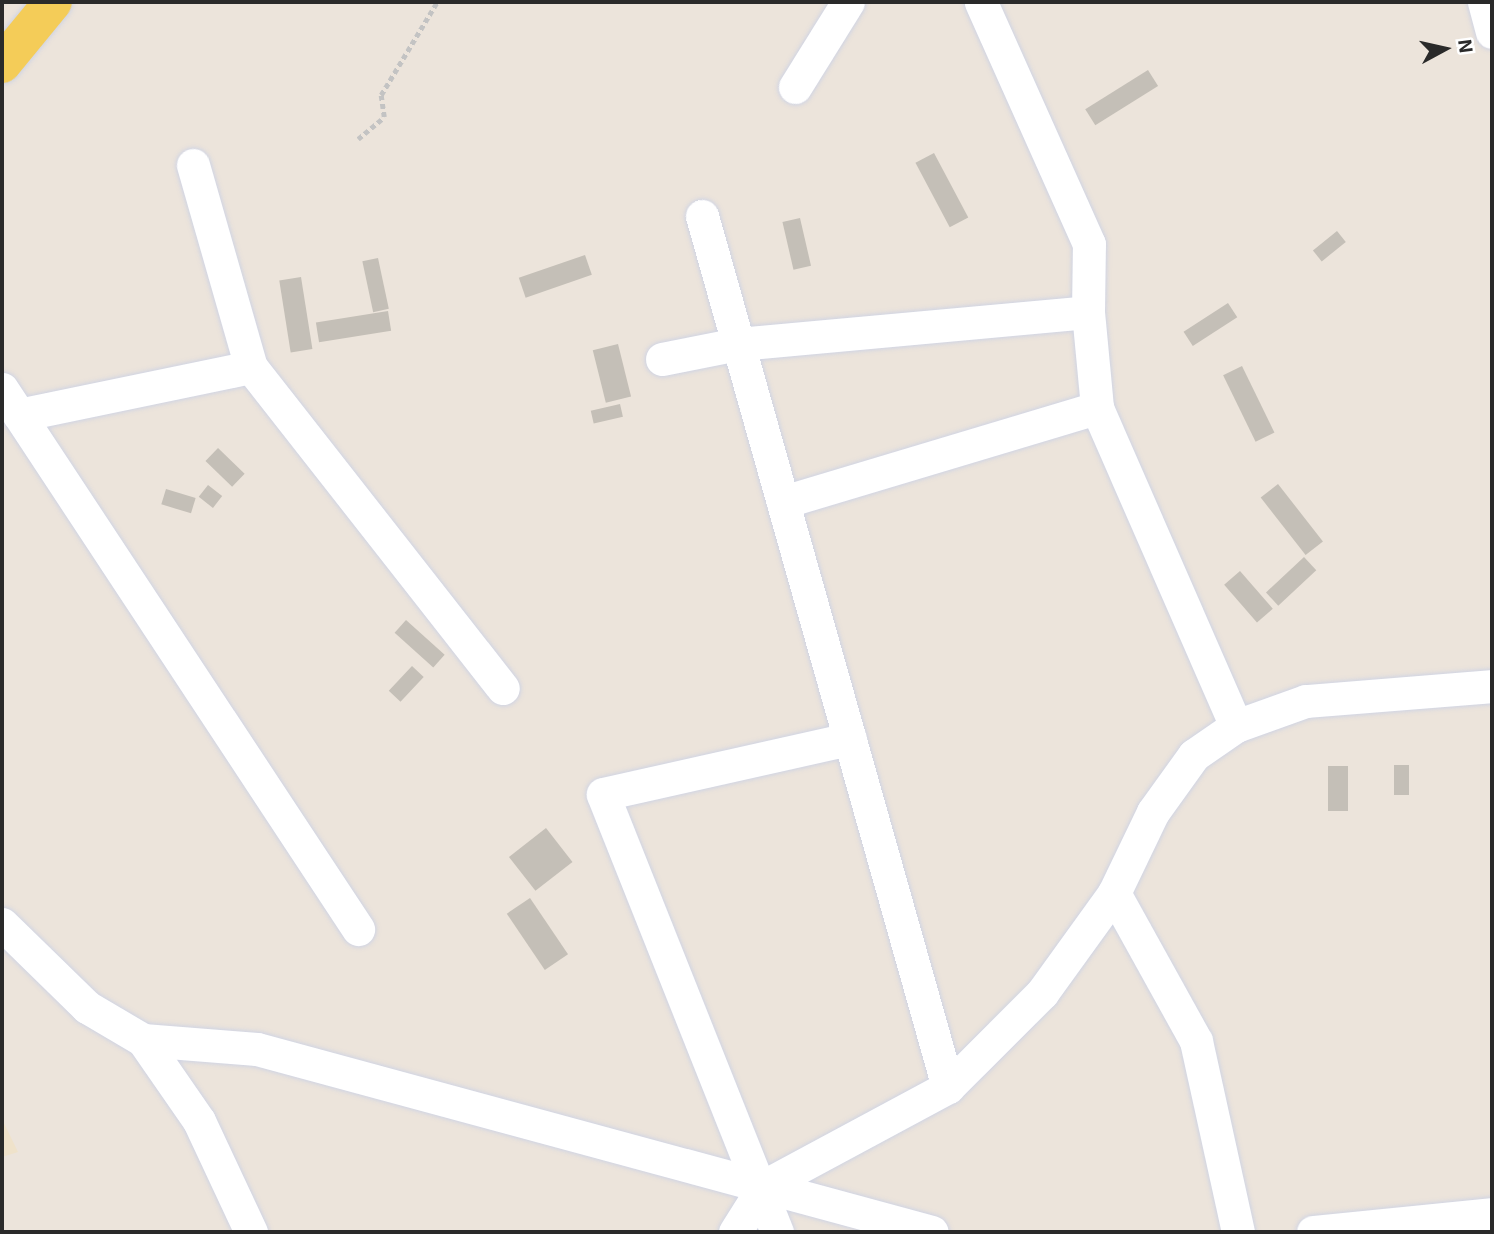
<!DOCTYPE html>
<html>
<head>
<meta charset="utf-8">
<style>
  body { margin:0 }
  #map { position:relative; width:1494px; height:1234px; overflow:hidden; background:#ece4db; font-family:"Exo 2",sans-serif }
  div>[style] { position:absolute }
  .education>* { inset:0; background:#efe2ca }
  .building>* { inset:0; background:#c4bfb7; transform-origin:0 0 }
  .path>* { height:4.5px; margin-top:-2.25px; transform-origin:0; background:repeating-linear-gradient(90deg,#c3c3c3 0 5px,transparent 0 8.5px) }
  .roads { filter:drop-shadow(0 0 2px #d0d4e3) drop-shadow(0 0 2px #d0d4e3) }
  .street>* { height:33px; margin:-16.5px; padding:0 16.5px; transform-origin:16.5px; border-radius:16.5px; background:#fff }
  .primary>* { height:38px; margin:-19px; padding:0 19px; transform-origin:19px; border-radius:19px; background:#f4cc58 }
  span { translate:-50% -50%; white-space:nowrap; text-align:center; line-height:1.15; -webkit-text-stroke:6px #fff; paint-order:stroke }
  .frame { position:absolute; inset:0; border:4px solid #2a2a2a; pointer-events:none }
  .north { position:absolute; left:1410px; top:14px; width:70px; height:70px; -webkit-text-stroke:5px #fff; paint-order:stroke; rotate:82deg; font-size:19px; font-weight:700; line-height:28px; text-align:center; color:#2a2a2a }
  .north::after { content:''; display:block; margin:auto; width:24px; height:32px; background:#2a2a2a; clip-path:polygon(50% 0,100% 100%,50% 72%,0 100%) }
</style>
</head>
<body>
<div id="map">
  <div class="education">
    <i style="clip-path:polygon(2px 1119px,18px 1152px,2px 1157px)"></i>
  </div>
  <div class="building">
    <i style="left:1148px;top:70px;width:19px;height:74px;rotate:58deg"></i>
    <i style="left:934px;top:153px;width:73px;height:21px;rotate:62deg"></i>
    <i style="left:800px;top:218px;width:49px;height:18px;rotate:77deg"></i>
    <i style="left:1337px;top:231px;width:14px;height:31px;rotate:51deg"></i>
    <i style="left:585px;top:255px;width:21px;height:70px;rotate:71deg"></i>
    <i style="left:378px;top:258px;width:52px;height:16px;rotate:78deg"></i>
    <i style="left:301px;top:277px;width:73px;height:22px;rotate:81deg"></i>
    <i style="left:1228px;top:303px;width:17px;height:53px;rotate:57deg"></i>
    <i style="left:388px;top:311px;width:20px;height:73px;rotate:81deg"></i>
    <i style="left:618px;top:344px;width:54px;height:26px;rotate:76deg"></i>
    <i style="left:1242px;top:366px;width:74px;height:21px;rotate:64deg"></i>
    <i style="left:620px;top:404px;width:13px;height:30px;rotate:77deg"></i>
    <i style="left:218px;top:448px;width:37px;height:18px;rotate:44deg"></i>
    <i style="left:1278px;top:484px;width:73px;height:22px;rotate:52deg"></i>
    <i style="left:208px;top:485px;width:18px;height:15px;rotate:38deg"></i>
    <i style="left:166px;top:489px;width:31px;height:16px;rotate:17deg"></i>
    <i style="left:1304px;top:557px;width:18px;height:52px;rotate:47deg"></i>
    <i style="left:1240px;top:571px;width:50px;height:21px;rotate:49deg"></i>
    <i style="left:406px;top:620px;width:52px;height:17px;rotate:42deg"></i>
    <i style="left:412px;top:666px;width:16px;height:34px;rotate:43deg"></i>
    <i style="left:1394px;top:765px;width:15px;height:30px"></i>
    <i style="left:1328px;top:766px;width:20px;height:45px"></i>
    <i style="left:546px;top:828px;width:43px;height:47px;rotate:52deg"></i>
    <i style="left:530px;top:898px;width:68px;height:28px;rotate:56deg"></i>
  </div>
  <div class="path">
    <i style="left:358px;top:139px;width:34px;rotate:-40deg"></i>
    <i style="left:384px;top:117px;width:22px;rotate:-98deg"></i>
    <i style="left:381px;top:95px;width:109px;rotate:-58.9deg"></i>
  </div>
  <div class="roads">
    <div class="street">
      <i style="left:1484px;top:2px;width:31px;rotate:75deg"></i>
      <i style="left:795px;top:87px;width:100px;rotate:-58.1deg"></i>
      <i style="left:193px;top:165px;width:210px;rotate:74deg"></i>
      <i style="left:251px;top:367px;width:408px;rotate:51.9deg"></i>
      <i style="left:702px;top:216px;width:905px;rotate:74.23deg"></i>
      <i style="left:1088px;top:312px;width:96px;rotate:84.6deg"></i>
      <i style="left:1097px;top:408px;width:347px;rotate:66.4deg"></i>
      <i style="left:662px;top:359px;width:77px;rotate:-11.2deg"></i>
      <i style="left:738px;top:344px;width:351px;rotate:-5.2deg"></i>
      <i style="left:1088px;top:312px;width:68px;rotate:-89.2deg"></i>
      <i style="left:1089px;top:244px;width:265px;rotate:-114.1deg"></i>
      <i style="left:2px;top:389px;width:647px;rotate:56.6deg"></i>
      <i style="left:19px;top:415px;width:237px;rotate:-11.7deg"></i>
      <i style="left:783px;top:502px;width:328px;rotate:-16.7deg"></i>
      <i style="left:1114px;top:893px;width:169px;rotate:61deg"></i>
      <i style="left:1196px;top:1041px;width:196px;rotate:77.6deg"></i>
      <i style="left:2px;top:924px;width:119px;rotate:44.3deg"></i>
      <i style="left:87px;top:1007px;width:65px;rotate:30.5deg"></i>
      <i style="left:143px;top:1040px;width:114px;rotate:4.5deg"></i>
      <i style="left:257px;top:1049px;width:699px;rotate:15.17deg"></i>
      <i style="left:143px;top:1040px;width:98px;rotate:55.3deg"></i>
      <i style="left:199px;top:1121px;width:123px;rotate:64.9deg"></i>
      <i style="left:735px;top:1232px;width:54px;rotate:-57.8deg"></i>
      <i style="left:764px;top:1186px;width:209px;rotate:-28.3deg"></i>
      <i style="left:948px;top:1087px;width:133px;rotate:-45deg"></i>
      <i style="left:1042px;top:993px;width:123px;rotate:-54.2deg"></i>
      <i style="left:1114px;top:893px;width:90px;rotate:-64.3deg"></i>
      <i style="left:1153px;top:812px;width:70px;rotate:-54.3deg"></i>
      <i style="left:1194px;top:755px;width:51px;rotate:-34.6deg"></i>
      <i style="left:1236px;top:726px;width:74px;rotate:-19.7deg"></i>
      <i style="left:1306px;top:701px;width:187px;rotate:-4.6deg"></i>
      <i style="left:777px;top:1232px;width:471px;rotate:-111.7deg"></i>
      <i style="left:603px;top:794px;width:253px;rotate:-12.6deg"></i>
      <i style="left:1313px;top:1232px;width:180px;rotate:-5.7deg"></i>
    </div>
    <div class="primary">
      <i style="left:2px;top:64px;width:80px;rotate:-50.6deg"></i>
    </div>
  </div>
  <div class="frame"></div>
  <div class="north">N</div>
</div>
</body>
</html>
